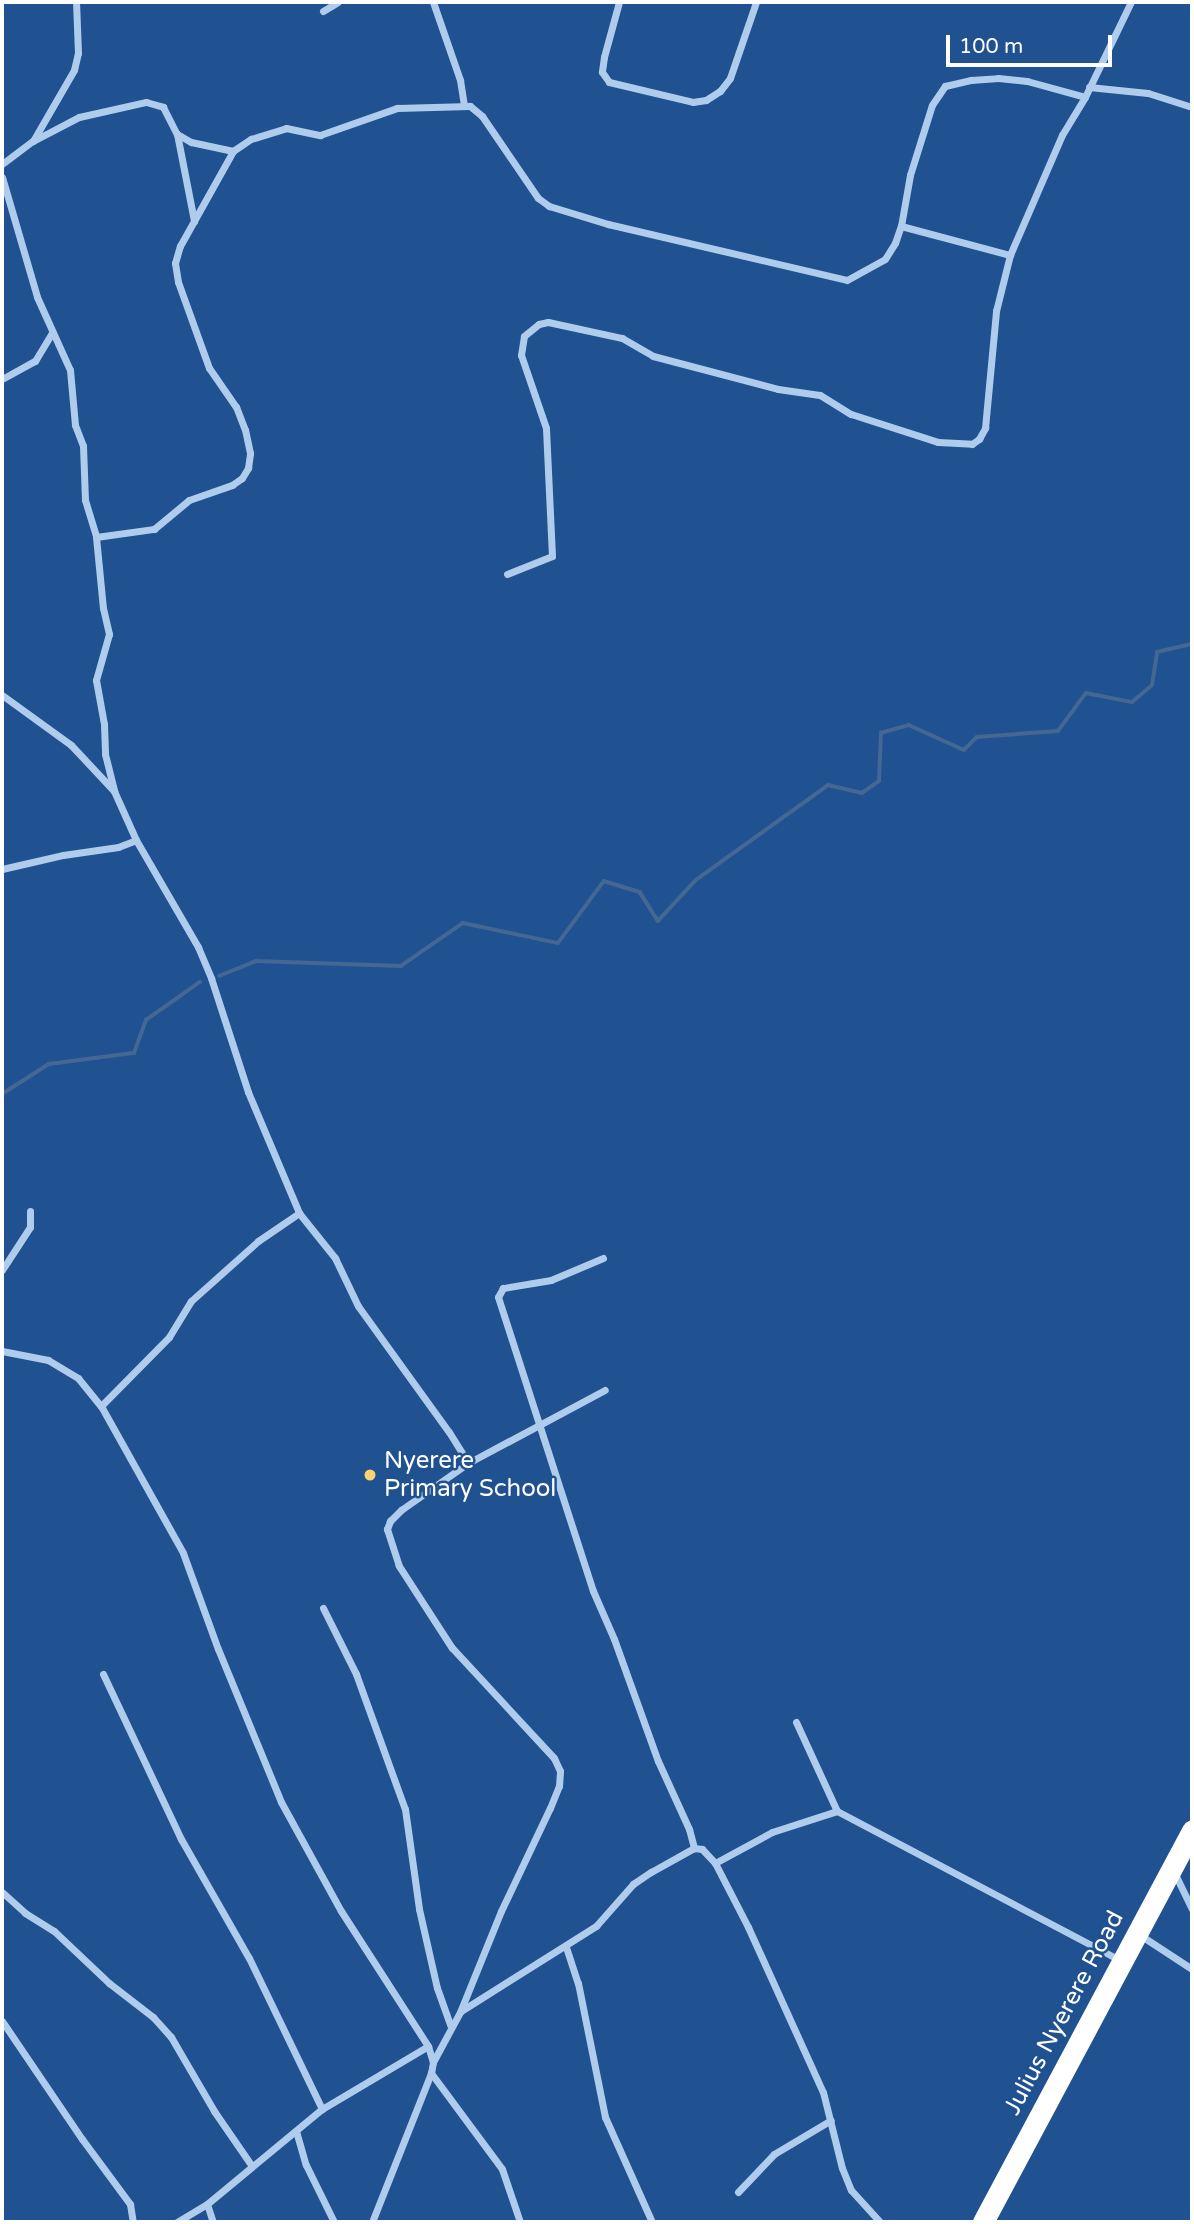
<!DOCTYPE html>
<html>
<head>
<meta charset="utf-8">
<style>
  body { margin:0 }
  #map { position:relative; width:1194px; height:2224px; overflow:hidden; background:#205190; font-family:"Varela Round",sans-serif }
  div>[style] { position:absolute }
  .stream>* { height:3.5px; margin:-1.75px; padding:0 1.75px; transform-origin:1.75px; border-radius:1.75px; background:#446794 }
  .street>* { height:7px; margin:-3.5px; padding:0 3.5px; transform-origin:3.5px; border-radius:3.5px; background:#b0cced }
  .highway>* { height:21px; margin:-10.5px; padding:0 10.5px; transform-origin:10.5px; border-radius:10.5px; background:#fff }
  .dots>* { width:19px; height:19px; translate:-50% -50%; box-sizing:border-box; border:4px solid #205190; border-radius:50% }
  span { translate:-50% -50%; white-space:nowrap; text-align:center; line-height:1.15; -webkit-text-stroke:5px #205190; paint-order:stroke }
  .poi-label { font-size:24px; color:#fff }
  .left { translate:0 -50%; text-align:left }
  .street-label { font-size:24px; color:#fff }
  .frame { position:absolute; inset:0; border:4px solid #fff; pointer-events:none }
  .scale { position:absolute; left:946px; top:35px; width:166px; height:32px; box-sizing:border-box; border:4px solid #fff; border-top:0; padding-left:9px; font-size:21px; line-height:24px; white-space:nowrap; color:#fff; -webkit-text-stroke:5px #205190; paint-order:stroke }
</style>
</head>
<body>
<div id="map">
  <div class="stream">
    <i style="left:219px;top:976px;width:40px;rotate:-22deg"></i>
    <i style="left:256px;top:961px;width:145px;rotate:2deg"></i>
    <i style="left:401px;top:966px;width:75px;rotate:-34.7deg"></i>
    <i style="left:463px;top:923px;width:97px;rotate:11.9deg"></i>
    <i style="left:558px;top:943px;width:77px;rotate:-53.4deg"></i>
    <i style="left:604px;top:881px;width:38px;rotate:17deg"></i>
    <i style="left:640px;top:892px;width:34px;rotate:58deg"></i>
    <i style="left:658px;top:921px;width:56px;rotate:-47.2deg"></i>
    <i style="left:696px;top:880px;width:163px;rotate:-35.7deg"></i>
    <i style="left:828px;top:785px;width:35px;rotate:13deg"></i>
    <i style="left:862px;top:793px;width:21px;rotate:-35deg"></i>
    <i style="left:879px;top:781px;width:48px;rotate:-87.6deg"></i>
    <i style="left:881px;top:733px;width:29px;rotate:-16deg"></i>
    <i style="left:909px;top:725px;width:60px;rotate:24.4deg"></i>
    <i style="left:964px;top:750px;width:18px;rotate:-45deg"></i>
    <i style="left:977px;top:737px;width:81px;rotate:-4.2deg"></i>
    <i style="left:1058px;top:731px;width:47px;rotate:-53.6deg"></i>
    <i style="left:1086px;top:693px;width:47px;rotate:11.1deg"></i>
    <i style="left:1132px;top:702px;width:26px;rotate:-40deg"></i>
    <i style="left:1152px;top:685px;width:33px;rotate:-81deg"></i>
    <i style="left:1157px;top:652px;width:36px;rotate:-13deg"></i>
    <i style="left:2px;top:1094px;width:56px;rotate:-32.6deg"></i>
    <i style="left:49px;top:1064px;width:86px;rotate:-7.4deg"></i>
    <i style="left:134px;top:1053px;width:35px;rotate:-70deg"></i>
    <i style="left:146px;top:1020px;width:66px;rotate:-35.1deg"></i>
  </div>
  <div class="street">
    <i style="left:433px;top:2px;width:83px;rotate:70.9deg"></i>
    <i style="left:460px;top:80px;width:25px;rotate:81deg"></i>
    <i style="left:619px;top:2px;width:57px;rotate:105.3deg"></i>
    <i style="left:604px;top:57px;width:15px;rotate:98deg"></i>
    <i style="left:602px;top:72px;width:12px;rotate:55deg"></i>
    <i style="left:609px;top:82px;width:86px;rotate:13.4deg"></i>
    <i style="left:693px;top:102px;width:13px;rotate:-9deg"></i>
    <i style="left:706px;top:100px;width:17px;rotate:-33deg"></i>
    <i style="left:720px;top:91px;width:16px;rotate:-52deg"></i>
    <i style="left:730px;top:78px;width:80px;rotate:-71.1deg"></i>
    <i style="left:323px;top:11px;width:17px;rotate:-31deg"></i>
    <i style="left:1089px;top:87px;width:59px;rotate:5.8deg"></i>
    <i style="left:1148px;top:93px;width:46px;rotate:17.7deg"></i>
    <i style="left:177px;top:134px;width:89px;rotate:78.9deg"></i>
    <i style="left:33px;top:141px;width:52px;rotate:-27.6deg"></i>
    <i style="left:79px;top:117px;width:69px;rotate:-12.6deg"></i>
    <i style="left:146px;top:102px;width:18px;rotate:16deg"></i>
    <i style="left:163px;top:107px;width:30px;rotate:63deg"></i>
    <i style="left:177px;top:134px;width:16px;rotate:30deg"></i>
    <i style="left:191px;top:142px;width:43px;rotate:12.1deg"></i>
    <i style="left:2px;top:164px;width:39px;rotate:-37deg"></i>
    <i style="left:33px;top:141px;width:82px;rotate:-60deg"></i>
    <i style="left:74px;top:70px;width:17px;rotate:-77deg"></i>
    <i style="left:78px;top:53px;width:51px;rotate:-92.2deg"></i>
    <i style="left:2px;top:177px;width:125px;rotate:73.7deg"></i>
    <i style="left:37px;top:297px;width:80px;rotate:65.7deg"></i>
    <i style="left:70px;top:370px;width:55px;rotate:84.8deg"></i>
    <i style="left:75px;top:425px;width:22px;rotate:69deg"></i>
    <i style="left:83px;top:446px;width:54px;rotate:87.9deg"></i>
    <i style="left:85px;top:500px;width:39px;rotate:73deg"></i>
    <i style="left:96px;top:537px;width:71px;rotate:84.4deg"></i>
    <i style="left:103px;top:608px;width:27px;rotate:77deg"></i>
    <i style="left:109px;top:634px;width:48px;rotate:105.8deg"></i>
    <i style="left:96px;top:680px;width:45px;rotate:79.7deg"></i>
    <i style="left:104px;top:724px;width:30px;rotate:88deg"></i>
    <i style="left:105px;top:754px;width:38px;rotate:76deg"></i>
    <i style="left:114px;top:791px;width:54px;rotate:65.8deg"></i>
    <i style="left:136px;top:840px;width:124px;rotate:59.9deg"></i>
    <i style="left:198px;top:947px;width:34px;rotate:67deg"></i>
    <i style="left:211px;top:978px;width:120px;rotate:72deg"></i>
    <i style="left:248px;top:1092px;width:131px;rotate:67.1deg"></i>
    <i style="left:299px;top:1213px;width:58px;rotate:51.3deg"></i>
    <i style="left:335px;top:1258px;width:53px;rotate:64.4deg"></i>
    <i style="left:358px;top:1306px;width:155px;rotate:54.2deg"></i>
    <i style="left:449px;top:1432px;width:36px;rotate:58deg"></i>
    <i style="left:901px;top:226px;width:113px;rotate:14.9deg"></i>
    <i style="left:2px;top:379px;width:38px;rotate:-29deg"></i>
    <i style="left:35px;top:361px;width:33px;rotate:-59deg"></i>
    <i style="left:96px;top:537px;width:59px;rotate:-7.9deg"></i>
    <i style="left:154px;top:529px;width:45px;rotate:-39.6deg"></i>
    <i style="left:189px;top:500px;width:46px;rotate:-19.2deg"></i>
    <i style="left:232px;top:485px;width:12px;rotate:-35deg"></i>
    <i style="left:242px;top:478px;width:12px;rotate:-59deg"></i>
    <i style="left:248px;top:468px;width:15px;rotate:-82deg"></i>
    <i style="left:250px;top:453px;width:24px;rotate:-102deg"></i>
    <i style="left:245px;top:430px;width:25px;rotate:-111deg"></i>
    <i style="left:236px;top:407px;width:47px;rotate:-124.7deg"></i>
    <i style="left:209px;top:368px;width:91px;rotate:-109.8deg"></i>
    <i style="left:178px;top:282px;width:19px;rotate:-99deg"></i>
    <i style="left:175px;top:263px;width:18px;rotate:-74deg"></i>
    <i style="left:180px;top:246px;width:109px;rotate:-60.8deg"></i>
    <i style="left:233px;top:151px;width:22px;rotate:-34deg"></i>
    <i style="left:251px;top:139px;width:37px;rotate:-17deg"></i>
    <i style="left:286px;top:128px;width:35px;rotate:12deg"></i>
    <i style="left:320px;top:135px;width:82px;rotate:-19.3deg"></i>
    <i style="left:397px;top:108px;width:73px;rotate:-1.6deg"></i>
    <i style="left:470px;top:106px;width:16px;rotate:40deg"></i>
    <i style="left:482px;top:116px;width:99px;rotate:55.7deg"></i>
    <i style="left:538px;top:198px;width:14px;rotate:36deg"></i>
    <i style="left:549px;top:206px;width:62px;rotate:17deg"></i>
    <i style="left:608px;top:224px;width:245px;rotate:13.2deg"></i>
    <i style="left:847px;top:280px;width:43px;rotate:-28.9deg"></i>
    <i style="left:885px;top:259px;width:19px;rotate:-58deg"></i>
    <i style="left:895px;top:243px;width:18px;rotate:-71deg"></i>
    <i style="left:901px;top:226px;width:52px;rotate:-80deg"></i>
    <i style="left:910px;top:175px;width:73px;rotate:-72.6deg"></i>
    <i style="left:932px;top:105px;width:23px;rotate:-56deg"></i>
    <i style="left:945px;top:86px;width:27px;rotate:-13deg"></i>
    <i style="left:971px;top:80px;width:27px;rotate:-4deg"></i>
    <i style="left:998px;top:78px;width:29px;rotate:6deg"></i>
    <i style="left:1027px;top:81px;width:60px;rotate:15.4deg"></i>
    <i style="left:507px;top:574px;width:48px;rotate:-21.8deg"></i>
    <i style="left:552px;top:556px;width:128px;rotate:-92.7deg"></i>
    <i style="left:546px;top:428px;width:77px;rotate:-108.9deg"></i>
    <i style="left:521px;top:355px;width:19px;rotate:-81deg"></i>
    <i style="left:524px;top:336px;width:19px;rotate:-39deg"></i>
    <i style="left:539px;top:324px;width:9px;rotate:-13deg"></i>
    <i style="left:548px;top:322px;width:76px;rotate:12.2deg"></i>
    <i style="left:622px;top:338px;width:36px;rotate:30deg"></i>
    <i style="left:653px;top:356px;width:129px;rotate:14.8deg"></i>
    <i style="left:778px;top:389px;width:42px;rotate:8.1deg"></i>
    <i style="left:820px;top:395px;width:36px;rotate:32deg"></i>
    <i style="left:851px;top:414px;width:91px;rotate:17.8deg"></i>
    <i style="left:938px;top:442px;width:34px;rotate:3deg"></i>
    <i style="left:972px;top:444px;width:9px;rotate:-36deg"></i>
    <i style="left:979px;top:439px;width:13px;rotate:-61deg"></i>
    <i style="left:985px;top:428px;width:118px;rotate:-84.6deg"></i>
    <i style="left:996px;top:311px;width:58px;rotate:-76deg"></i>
    <i style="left:1010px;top:255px;width:131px;rotate:-66.6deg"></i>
    <i style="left:1062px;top:135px;width:44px;rotate:-58.8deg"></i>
    <i style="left:1085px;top:97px;width:106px;rotate:-64.2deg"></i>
    <i style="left:2px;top:695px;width:85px;rotate:35.9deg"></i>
    <i style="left:71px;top:745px;width:63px;rotate:46.9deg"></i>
    <i style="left:2px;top:869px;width:63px;rotate:-12.9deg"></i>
    <i style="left:63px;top:855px;width:56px;rotate:-8.3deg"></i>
    <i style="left:118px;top:847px;width:19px;rotate:-21deg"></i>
    <i style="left:603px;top:1258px;width:56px;rotate:157.1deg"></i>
    <i style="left:551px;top:1280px;width:49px;rotate:170.5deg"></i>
    <i style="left:503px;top:1288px;width:10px;rotate:119deg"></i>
    <i style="left:498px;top:1297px;width:309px;rotate:72.1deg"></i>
    <i style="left:593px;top:1591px;width:52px;rotate:66.4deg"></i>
    <i style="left:614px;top:1639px;width:130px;rotate:70.2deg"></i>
    <i style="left:658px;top:1761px;width:75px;rotate:65.5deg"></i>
    <i style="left:689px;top:1829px;width:20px;rotate:75deg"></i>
    <i style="left:2px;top:1270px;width:51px;rotate:-56.9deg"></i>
    <i style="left:30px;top:1227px;width:16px;rotate:-90deg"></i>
    <i style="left:2px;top:1351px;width:47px;rotate:11.1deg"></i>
    <i style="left:48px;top:1360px;width:35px;rotate:31deg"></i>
    <i style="left:78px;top:1378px;width:36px;rotate:51deg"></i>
    <i style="left:101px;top:1406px;width:168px;rotate:60.8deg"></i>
    <i style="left:183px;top:1553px;width:102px;rotate:70deg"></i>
    <i style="left:218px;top:1649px;width:165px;rotate:67.6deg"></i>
    <i style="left:281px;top:1802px;width:124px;rotate:61.2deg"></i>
    <i style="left:341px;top:1911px;width:161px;rotate:57.2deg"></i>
    <i style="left:428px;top:2046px;width:17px;rotate:73deg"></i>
    <i style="left:433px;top:2062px;width:11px;rotate:100deg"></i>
    <i style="left:431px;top:2073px;width:160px;rotate:111.6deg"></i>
    <i style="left:101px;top:1406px;width:97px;rotate:-45.4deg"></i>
    <i style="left:169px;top:1337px;width:42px;rotate:-58.6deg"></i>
    <i style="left:191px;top:1301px;width:90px;rotate:-41.8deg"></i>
    <i style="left:258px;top:1241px;width:50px;rotate:-34.3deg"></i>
    <i style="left:323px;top:1608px;width:74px;rotate:63.4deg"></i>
    <i style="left:356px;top:1674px;width:144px;rotate:70.1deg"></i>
    <i style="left:405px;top:1809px;width:101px;rotate:82deg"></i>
    <i style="left:419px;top:1909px;width:81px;rotate:77.2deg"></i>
    <i style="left:437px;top:1988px;width:41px;rotate:70.3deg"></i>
    <i style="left:103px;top:1674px;width:183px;rotate:64.7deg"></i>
    <i style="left:181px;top:1839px;width:137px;rotate:60.3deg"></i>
    <i style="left:249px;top:1958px;width:168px;rotate:64.2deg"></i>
    <i style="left:796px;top:1722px;width:98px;rotate:65.3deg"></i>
    <i style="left:715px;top:1863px;width:65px;rotate:-28.5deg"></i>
    <i style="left:772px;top:1832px;width:68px;rotate:-17.9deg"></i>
    <i style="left:837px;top:1811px;width:320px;rotate:27.8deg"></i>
    <i style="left:1174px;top:1872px;width:41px;rotate:64.1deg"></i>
    <i style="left:2px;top:1892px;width:31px;rotate:42deg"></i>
    <i style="left:25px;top:1913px;width:34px;rotate:32deg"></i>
    <i style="left:54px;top:1931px;width:76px;rotate:43.4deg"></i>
    <i style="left:109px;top:1983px;width:56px;rotate:37.7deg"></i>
    <i style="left:153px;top:2017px;width:27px;rotate:48deg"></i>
    <i style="left:171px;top:2037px;width:86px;rotate:59.8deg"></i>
    <i style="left:214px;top:2111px;width:67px;rotate:55.4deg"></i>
    <i style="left:1140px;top:1935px;width:62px;rotate:33.2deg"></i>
    <i style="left:566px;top:1947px;width:38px;rotate:72deg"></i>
    <i style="left:578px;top:1983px;width:137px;rotate:78.6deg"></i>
    <i style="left:605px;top:2117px;width:115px;rotate:65.9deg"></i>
    <i style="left:461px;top:2011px;width:160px;rotate:-32.2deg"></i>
    <i style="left:596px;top:1926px;width:56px;rotate:-48.6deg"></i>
    <i style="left:633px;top:1884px;width:22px;rotate:-34deg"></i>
    <i style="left:651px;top:1872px;width:49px;rotate:-29.2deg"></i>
    <i style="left:694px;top:1848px;width:8px;rotate:7deg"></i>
    <i style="left:702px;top:1849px;width:19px;rotate:47deg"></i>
    <i style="left:715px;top:1863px;width:72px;rotate:62.7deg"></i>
    <i style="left:748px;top:1927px;width:181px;rotate:65.6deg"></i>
    <i style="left:823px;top:2092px;width:78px;rotate:76deg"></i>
    <i style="left:842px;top:2168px;width:24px;rotate:68deg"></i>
    <i style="left:851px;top:2190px;width:43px;rotate:47.8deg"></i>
    <i style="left:2px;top:2021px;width:143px;rotate:55.9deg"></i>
    <i style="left:82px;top:2139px;width:81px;rotate:53.6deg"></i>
    <i style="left:130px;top:2204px;width:18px;rotate:81deg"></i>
    <i style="left:433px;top:2062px;width:57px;rotate:-61.6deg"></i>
    <i style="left:460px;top:2012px;width:109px;rotate:-67.9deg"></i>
    <i style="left:501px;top:1911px;width:114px;rotate:-64.6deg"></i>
    <i style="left:550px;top:1808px;width:24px;rotate:-68deg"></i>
    <i style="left:559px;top:1786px;width:15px;rotate:-86deg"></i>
    <i style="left:560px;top:1771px;width:14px;rotate:-115deg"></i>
    <i style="left:554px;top:1758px;width:150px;rotate:-132.8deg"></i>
    <i style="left:452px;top:1648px;width:98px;rotate:-122.9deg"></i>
    <i style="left:399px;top:1566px;width:39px;rotate:-108deg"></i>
    <i style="left:387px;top:1529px;width:9px;rotate:-69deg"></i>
    <i style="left:390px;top:1521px;width:16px;rotate:-45deg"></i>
    <i style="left:401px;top:1510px;width:82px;rotate:-35deg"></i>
    <i style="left:468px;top:1463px;width:155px;rotate:-28.1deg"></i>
    <i style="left:431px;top:2073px;width:119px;rotate:53.5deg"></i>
    <i style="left:502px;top:2169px;width:56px;rotate:71.2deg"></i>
    <i style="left:296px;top:2131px;width:35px;rotate:74deg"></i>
    <i style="left:306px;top:2165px;width:64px;rotate:63.8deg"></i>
    <i style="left:738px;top:2192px;width:52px;rotate:-46.5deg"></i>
    <i style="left:774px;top:2154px;width:66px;rotate:-30.8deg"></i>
    <i style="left:207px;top:2204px;width:19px;rotate:72deg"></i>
    <i style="left:177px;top:2222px;width:35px;rotate:-31deg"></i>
    <i style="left:207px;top:2204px;width:149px;rotate:-39.6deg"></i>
    <i style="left:322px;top:2109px;width:123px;rotate:-30.7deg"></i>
  </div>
  <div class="highway">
    <i style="left:983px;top:2222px;width:444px;rotate:-61.9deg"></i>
  </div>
  <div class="dots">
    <i style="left:370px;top:1475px;background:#fad270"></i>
  </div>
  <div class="poi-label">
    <span class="left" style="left:384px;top:1475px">Nyerere<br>Primary School</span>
  </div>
  <div class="street-label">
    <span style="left:1064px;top:2013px;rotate:-62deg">Julius Nyerere Road</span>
  </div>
  <div class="frame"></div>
  <div class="scale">100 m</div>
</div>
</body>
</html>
